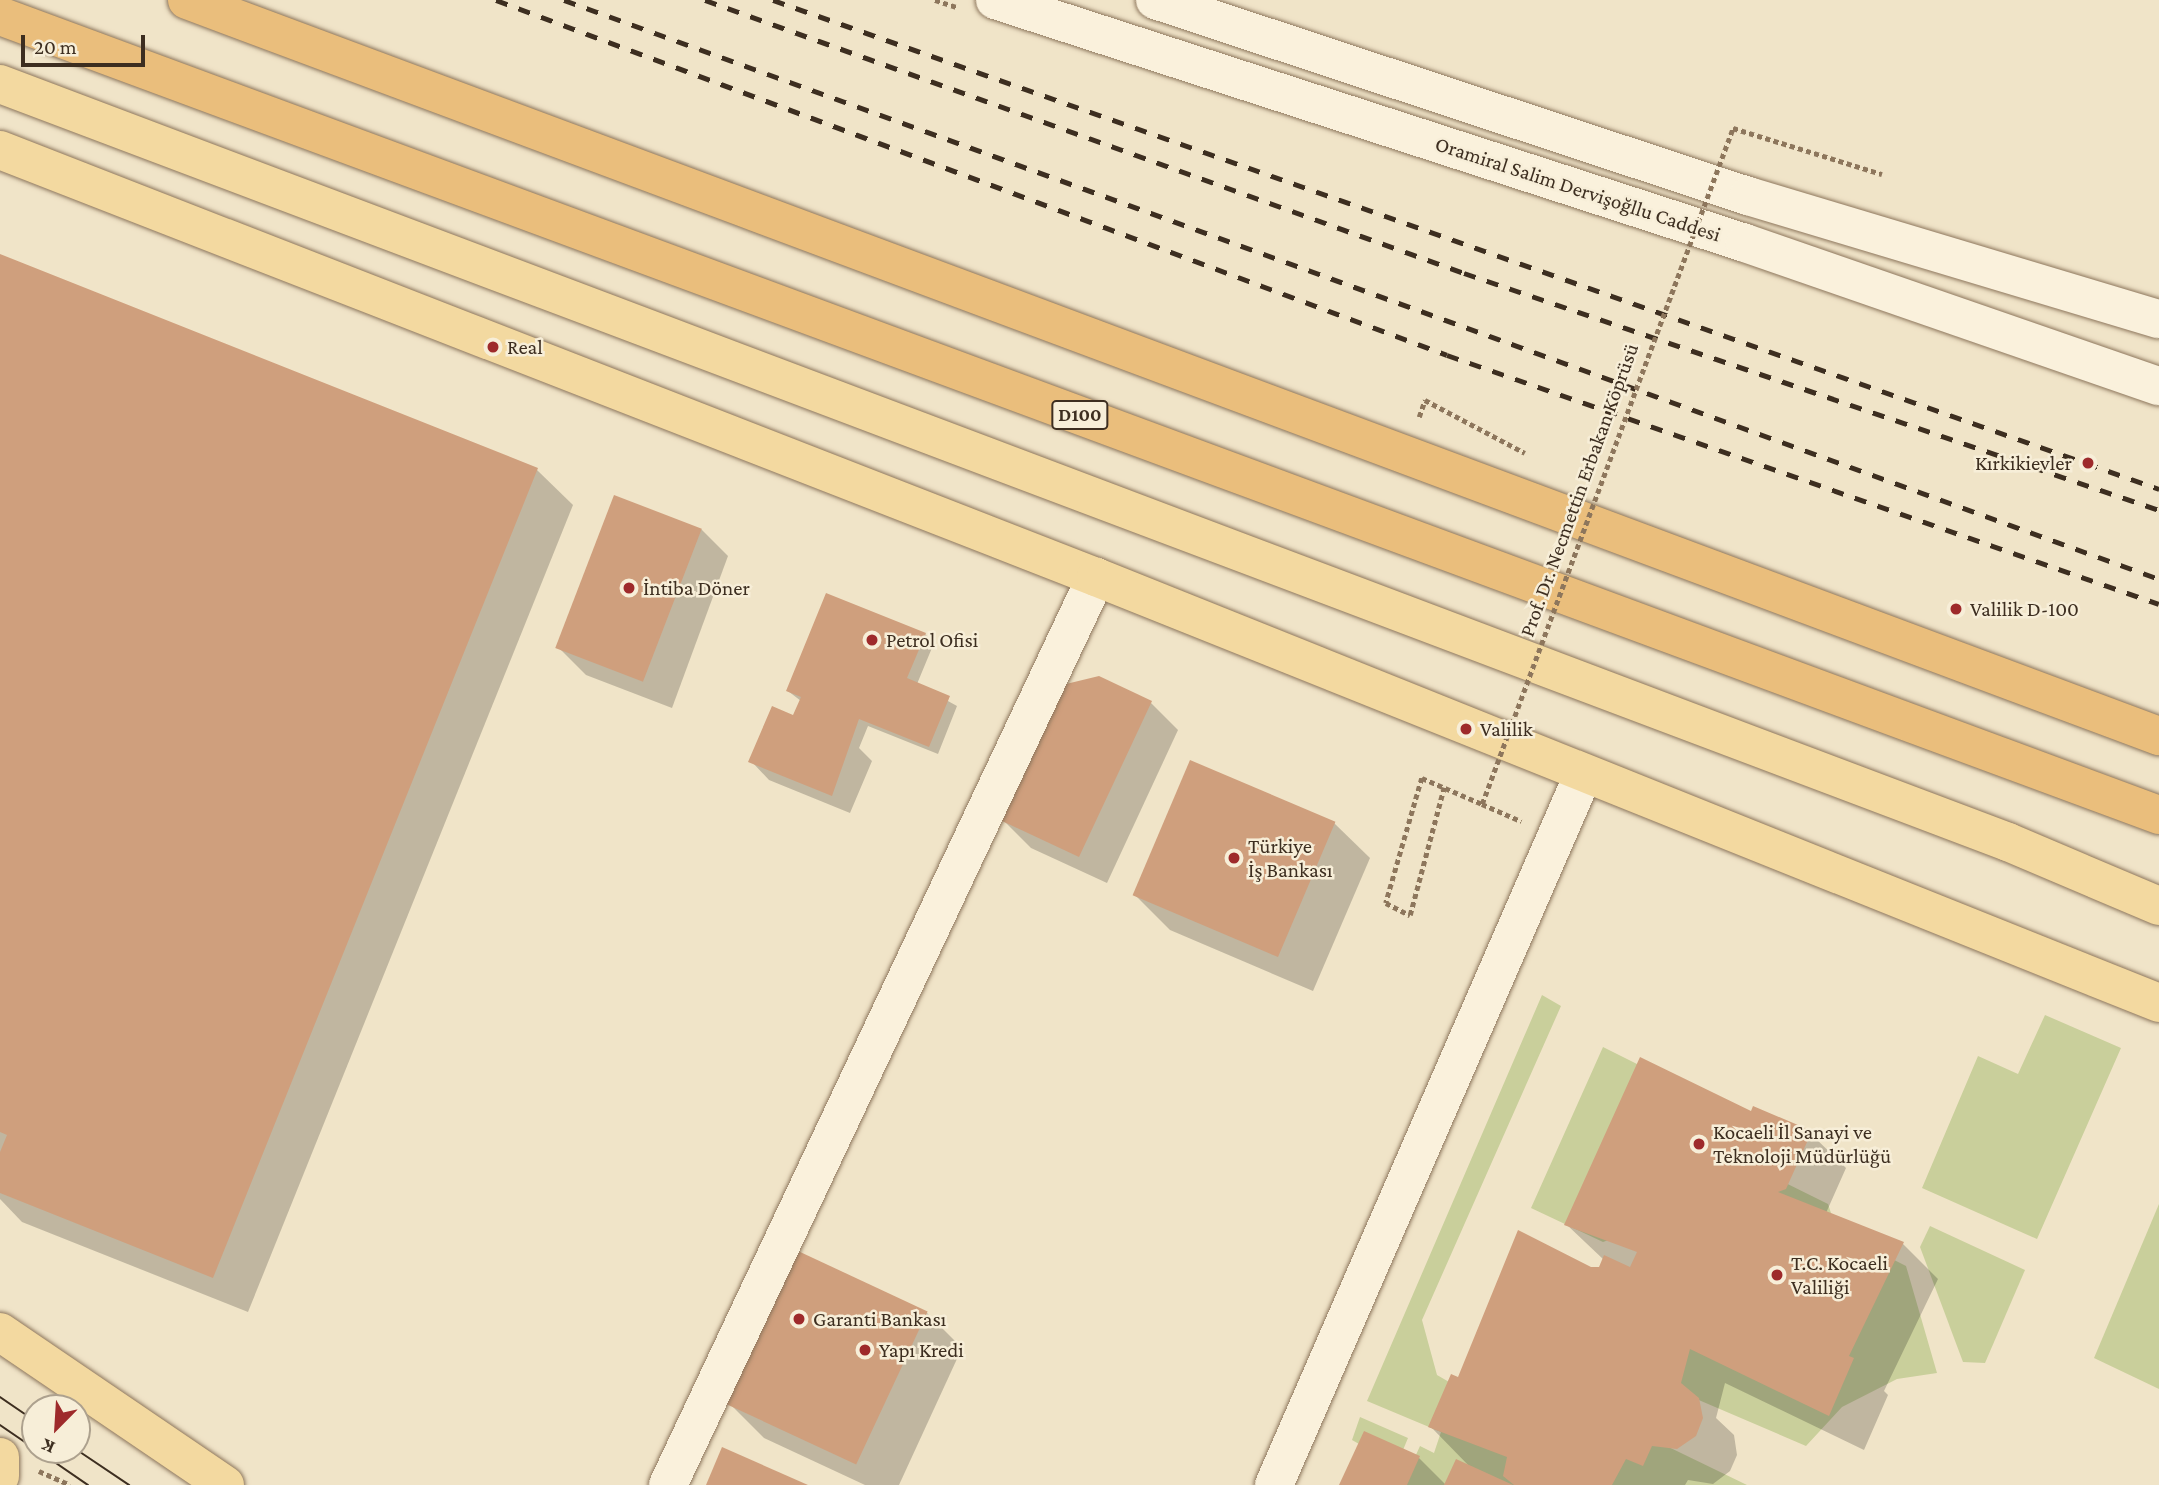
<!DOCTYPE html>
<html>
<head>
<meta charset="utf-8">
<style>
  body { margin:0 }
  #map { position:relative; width:2159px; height:1485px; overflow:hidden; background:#f0e4c8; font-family:"Crimson Pro",serif }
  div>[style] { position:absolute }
  .green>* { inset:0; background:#c9cf9b }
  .shadow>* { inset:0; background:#0003 }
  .building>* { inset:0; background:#cf9f7d; transform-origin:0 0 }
  .path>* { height:4.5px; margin-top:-2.25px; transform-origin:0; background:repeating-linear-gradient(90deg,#8d765c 0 5px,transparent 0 8.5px) }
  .roads { filter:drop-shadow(0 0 2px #8d765c) drop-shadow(0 0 2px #8d765c) }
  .minor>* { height:38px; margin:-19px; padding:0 19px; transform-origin:19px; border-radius:19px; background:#faf1dc }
  .secondary>* { height:38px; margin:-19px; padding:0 19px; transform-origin:19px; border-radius:19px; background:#faf1dc }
  .primary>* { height:38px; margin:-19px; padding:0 19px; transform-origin:19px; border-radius:19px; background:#f3d9a0 }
  .trunk>* { height:38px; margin:-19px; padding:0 19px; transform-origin:19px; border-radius:19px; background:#eabe7c }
  .tram>* { height:2px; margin:-1px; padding:0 1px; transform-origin:1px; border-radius:1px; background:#3d2e20 }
  .rail>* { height:5px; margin-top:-2.5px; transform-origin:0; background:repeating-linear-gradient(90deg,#3d2e20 0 12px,transparent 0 24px) }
  .path-bridge>* { height:4.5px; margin-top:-2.25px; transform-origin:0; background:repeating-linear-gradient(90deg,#8d765c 0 5px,transparent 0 8.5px) }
  .dots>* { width:19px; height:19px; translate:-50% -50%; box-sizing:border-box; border:4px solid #f7eed8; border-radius:50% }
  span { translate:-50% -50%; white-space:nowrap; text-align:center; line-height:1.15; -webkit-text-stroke:5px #f7eed8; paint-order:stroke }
  .shield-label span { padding:2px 5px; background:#f7eed8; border:2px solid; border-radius:5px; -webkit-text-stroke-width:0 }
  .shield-label { font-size:19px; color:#3d2e20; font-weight:700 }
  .street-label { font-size:21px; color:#3d2e20 }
  .poi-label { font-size:21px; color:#3d2e20 }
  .left { translate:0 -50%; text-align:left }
  .right { translate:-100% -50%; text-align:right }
  .north { position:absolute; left:21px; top:1394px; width:70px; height:70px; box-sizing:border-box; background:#f7eed8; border:2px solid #ada18e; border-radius:50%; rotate:204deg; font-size:19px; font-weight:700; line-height:28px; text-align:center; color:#3d2e20 }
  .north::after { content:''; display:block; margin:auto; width:24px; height:32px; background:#9e2a2b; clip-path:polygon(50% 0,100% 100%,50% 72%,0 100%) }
  .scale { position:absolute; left:21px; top:35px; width:124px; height:32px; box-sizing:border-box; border:4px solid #3d2e20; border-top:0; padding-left:9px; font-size:21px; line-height:24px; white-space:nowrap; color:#3d2e20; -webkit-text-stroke:5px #f7eed8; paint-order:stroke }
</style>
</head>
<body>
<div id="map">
  <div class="green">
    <i style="clip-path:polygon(1542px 995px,1561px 1006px,1422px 1320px,1437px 1375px,1456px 1386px,1658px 1291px,1649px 1225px,1603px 1242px,1531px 1208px,1603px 1047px,1649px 1070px,1759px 1170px,1828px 1204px,1837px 1231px,1906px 1266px,1937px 1373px,1897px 1379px,1842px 1407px,1806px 1446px,1673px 1389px,1650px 1438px,1747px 1485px,1351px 1485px,1368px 1449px,1352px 1440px,1360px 1417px,1408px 1438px,1398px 1462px,1410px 1468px,1420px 1446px,1434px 1453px,1441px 1432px,1367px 1401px)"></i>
    <i style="clip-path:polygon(2045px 1015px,2121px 1048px,2037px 1239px,1922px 1188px,1978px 1056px,2018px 1074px)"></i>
    <i style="clip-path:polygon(2159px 1204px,2159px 1389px,2094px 1358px)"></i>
    <i style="clip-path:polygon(1930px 1226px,2025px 1270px,1985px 1363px,1963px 1362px,1920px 1247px)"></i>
  </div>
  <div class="shadow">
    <i style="clip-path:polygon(0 256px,537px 470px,573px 505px,248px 1312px,22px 1222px,0 1199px)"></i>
    <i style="clip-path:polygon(701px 529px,728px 556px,672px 708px,586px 675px,559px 648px)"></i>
    <i style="clip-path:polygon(925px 634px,934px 643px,917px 684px,957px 706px,938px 754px,868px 726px,859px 748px,872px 761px,850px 813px,769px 780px,751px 761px,794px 717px,801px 701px,788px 691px)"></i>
    <i style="clip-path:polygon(1151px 703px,1178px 730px,1107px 883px,1031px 848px,1004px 821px)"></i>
    <i style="clip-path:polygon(1334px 823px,1370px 858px,1313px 991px,1170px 930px,1135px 895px)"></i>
    <i style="clip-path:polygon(1752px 1114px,1810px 1133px,1846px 1168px,1826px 1213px,1903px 1244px,1938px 1279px,1884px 1391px,1888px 1395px,1864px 1450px,1725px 1383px,1716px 1418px,1734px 1435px,1737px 1455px,1730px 1471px,1713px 1484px,1688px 1480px,1685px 1485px,1341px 1485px,1364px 1433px,1419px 1458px,1446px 1485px,1470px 1467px,1430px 1426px,1459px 1380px,1591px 1269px,1601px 1268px,1604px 1260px,1566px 1224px)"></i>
    <i style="clip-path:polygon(927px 1313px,962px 1348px,899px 1485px,865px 1485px,764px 1438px,729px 1403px)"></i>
  </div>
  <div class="building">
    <i style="clip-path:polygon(0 254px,538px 468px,213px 1278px,0 1193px,0 1152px,7px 1135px,0 1132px)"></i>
    <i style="left:614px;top:495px;width:94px;height:164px;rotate:21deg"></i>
    <i style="clip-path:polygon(826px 593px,926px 633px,907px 678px,950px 696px,929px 747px,859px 719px,832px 796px,748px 762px,772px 706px,793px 715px,801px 697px,786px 691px)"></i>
    <i style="clip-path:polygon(1099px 676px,1152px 701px,1079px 857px,1002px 821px,1066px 684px)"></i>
    <i style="left:1190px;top:760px;width:158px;height:147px;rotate:23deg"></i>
    <i style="clip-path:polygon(1640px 1057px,1751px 1111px,1753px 1106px,1812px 1131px,1786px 1189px,1778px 1192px,1904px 1242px,1849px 1356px,1854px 1358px,1829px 1416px,1690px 1349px,1681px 1383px,1699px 1398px,1703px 1418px,1696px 1436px,1677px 1449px,1652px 1446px,1643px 1466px,1626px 1459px,1612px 1485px,1514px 1485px,1503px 1476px,1507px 1457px,1428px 1427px,1451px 1374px,1458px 1377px,1518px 1230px,1591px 1267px,1599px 1267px,1604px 1255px,1630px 1267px,1637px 1252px,1564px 1225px)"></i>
    <i style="left:798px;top:1251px;width:143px;height:169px;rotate:25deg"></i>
    <i style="clip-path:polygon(1364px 1431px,1420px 1456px,1407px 1485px,1339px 1485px)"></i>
    <i style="clip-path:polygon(722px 1447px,808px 1485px,706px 1485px)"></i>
    <i style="clip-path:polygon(1456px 1459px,1513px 1485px,1444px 1485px)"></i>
  </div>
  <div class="path">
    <i style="left:935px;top:0;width:23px;rotate:18deg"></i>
    <i style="left:1733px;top:128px;width:156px;rotate:17.2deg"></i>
    <i style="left:1419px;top:417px;width:18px;rotate:-71deg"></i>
    <i style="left:1425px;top:400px;width:113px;rotate:27.9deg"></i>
    <i style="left:1422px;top:778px;width:130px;rotate:106.1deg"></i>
    <i style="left:1386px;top:903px;width:27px;rotate:27deg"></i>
    <i style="left:1410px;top:915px;width:132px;rotate:-75.1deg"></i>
    <i style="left:1482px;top:804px;width:43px;rotate:23.6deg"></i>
    <i style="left:39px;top:1471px;width:34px;rotate:24deg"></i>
  </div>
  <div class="roads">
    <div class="minor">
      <i style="left:668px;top:1485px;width:1004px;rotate:-64.76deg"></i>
      <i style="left:1274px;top:1485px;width:774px;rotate:-66.48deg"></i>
    </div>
    <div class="secondary">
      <i style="left:995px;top:0;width:788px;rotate:17.95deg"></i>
      <i style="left:1745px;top:243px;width:438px;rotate:19.1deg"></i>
      <i style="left:1155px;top:0;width:625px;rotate:18.29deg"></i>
      <i style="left:1748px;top:196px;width:429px;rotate:16.7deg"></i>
    </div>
    <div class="primary">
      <i style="left:0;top:84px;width:2146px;rotate:20.68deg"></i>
      <i style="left:2008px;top:842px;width:164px;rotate:23deg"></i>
      <i style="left:0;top:150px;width:1176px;rotate:21.29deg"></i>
      <i style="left:1096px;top:577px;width:1145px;rotate:21.84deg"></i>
      <i style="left:0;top:1332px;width:272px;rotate:34.2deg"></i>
      <i style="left:0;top:1457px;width:19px;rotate:90deg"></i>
    </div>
    <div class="trunk">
      <i style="left:187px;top:0;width:2105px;rotate:20.47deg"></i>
      <i style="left:0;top:16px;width:2302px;rotate:20.31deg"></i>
    </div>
  </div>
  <div class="tram">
    <i style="left:0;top:1397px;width:42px;rotate:34.4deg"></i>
    <i style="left:0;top:1425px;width:42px;rotate:34.4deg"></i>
    <i style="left:37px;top:1450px;width:62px;rotate:34.5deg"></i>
    <i style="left:77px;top:1450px;width:63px;rotate:33.9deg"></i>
  </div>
  <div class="rail">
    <i style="left:496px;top:0;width:1015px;rotate:20.47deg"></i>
    <i style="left:1447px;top:355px;width:754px;rotate:19.28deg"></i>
    <i style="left:564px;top:0;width:1697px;rotate:19.95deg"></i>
    <i style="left:705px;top:0;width:807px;rotate:19.78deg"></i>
    <i style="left:1464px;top:273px;width:734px;rotate:18.83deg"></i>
    <i style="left:773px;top:0;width:1470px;rotate:19.43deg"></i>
  </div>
  <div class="path-bridge">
    <i style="left:1422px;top:778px;width:65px;rotate:23.4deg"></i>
    <i style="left:1482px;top:804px;width:721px;rotate:-69.63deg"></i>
  </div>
  <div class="dots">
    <i style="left:493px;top:347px;background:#9e2a2b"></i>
    <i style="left:2088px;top:463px;background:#9e2a2b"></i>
    <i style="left:629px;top:588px;background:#9e2a2b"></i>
    <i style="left:1956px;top:609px;background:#9e2a2b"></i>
    <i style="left:872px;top:640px;background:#9e2a2b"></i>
    <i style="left:1466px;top:729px;background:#9e2a2b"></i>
    <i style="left:1234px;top:858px;background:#9e2a2b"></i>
    <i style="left:1699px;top:1144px;background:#9e2a2b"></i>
    <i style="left:1777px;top:1275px;background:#9e2a2b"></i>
    <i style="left:799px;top:1319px;background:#9e2a2b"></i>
    <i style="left:865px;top:1350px;background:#9e2a2b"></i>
  </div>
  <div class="shield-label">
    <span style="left:1080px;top:415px">D100</span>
  </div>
  <div class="street-label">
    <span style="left:1578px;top:189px;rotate:18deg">Oramiral Salim Dervişoğllu Caddesi</span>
    <span style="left:1579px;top:490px;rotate:-70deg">Prof. Dr. Necmettin Erbakan Köprüsü</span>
  </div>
  <div class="poi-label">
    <span class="left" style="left:507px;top:347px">Real</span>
    <span class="right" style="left:2072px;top:463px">Kırkikievler</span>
    <span class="left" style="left:643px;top:588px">İntiba Döner</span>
    <span class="left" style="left:1970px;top:609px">Valilik D-100</span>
    <span class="left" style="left:886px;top:640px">Petrol Ofisi</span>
    <span class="left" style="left:1480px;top:729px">Valilik</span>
    <span class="left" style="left:1248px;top:858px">Türkiye<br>İş Bankası</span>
    <span class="left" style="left:1713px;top:1144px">Kocaeli İl Sanayi ve<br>Teknoloji Müdürlüğü</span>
    <span class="left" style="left:1791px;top:1275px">T.C. Kocaeli<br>Valiliği</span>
    <span class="left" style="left:813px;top:1319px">Garanti Bankası</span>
    <span class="left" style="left:879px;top:1350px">Yapı Kredi</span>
  </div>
  <div class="north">K</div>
  <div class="scale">20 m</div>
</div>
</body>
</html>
